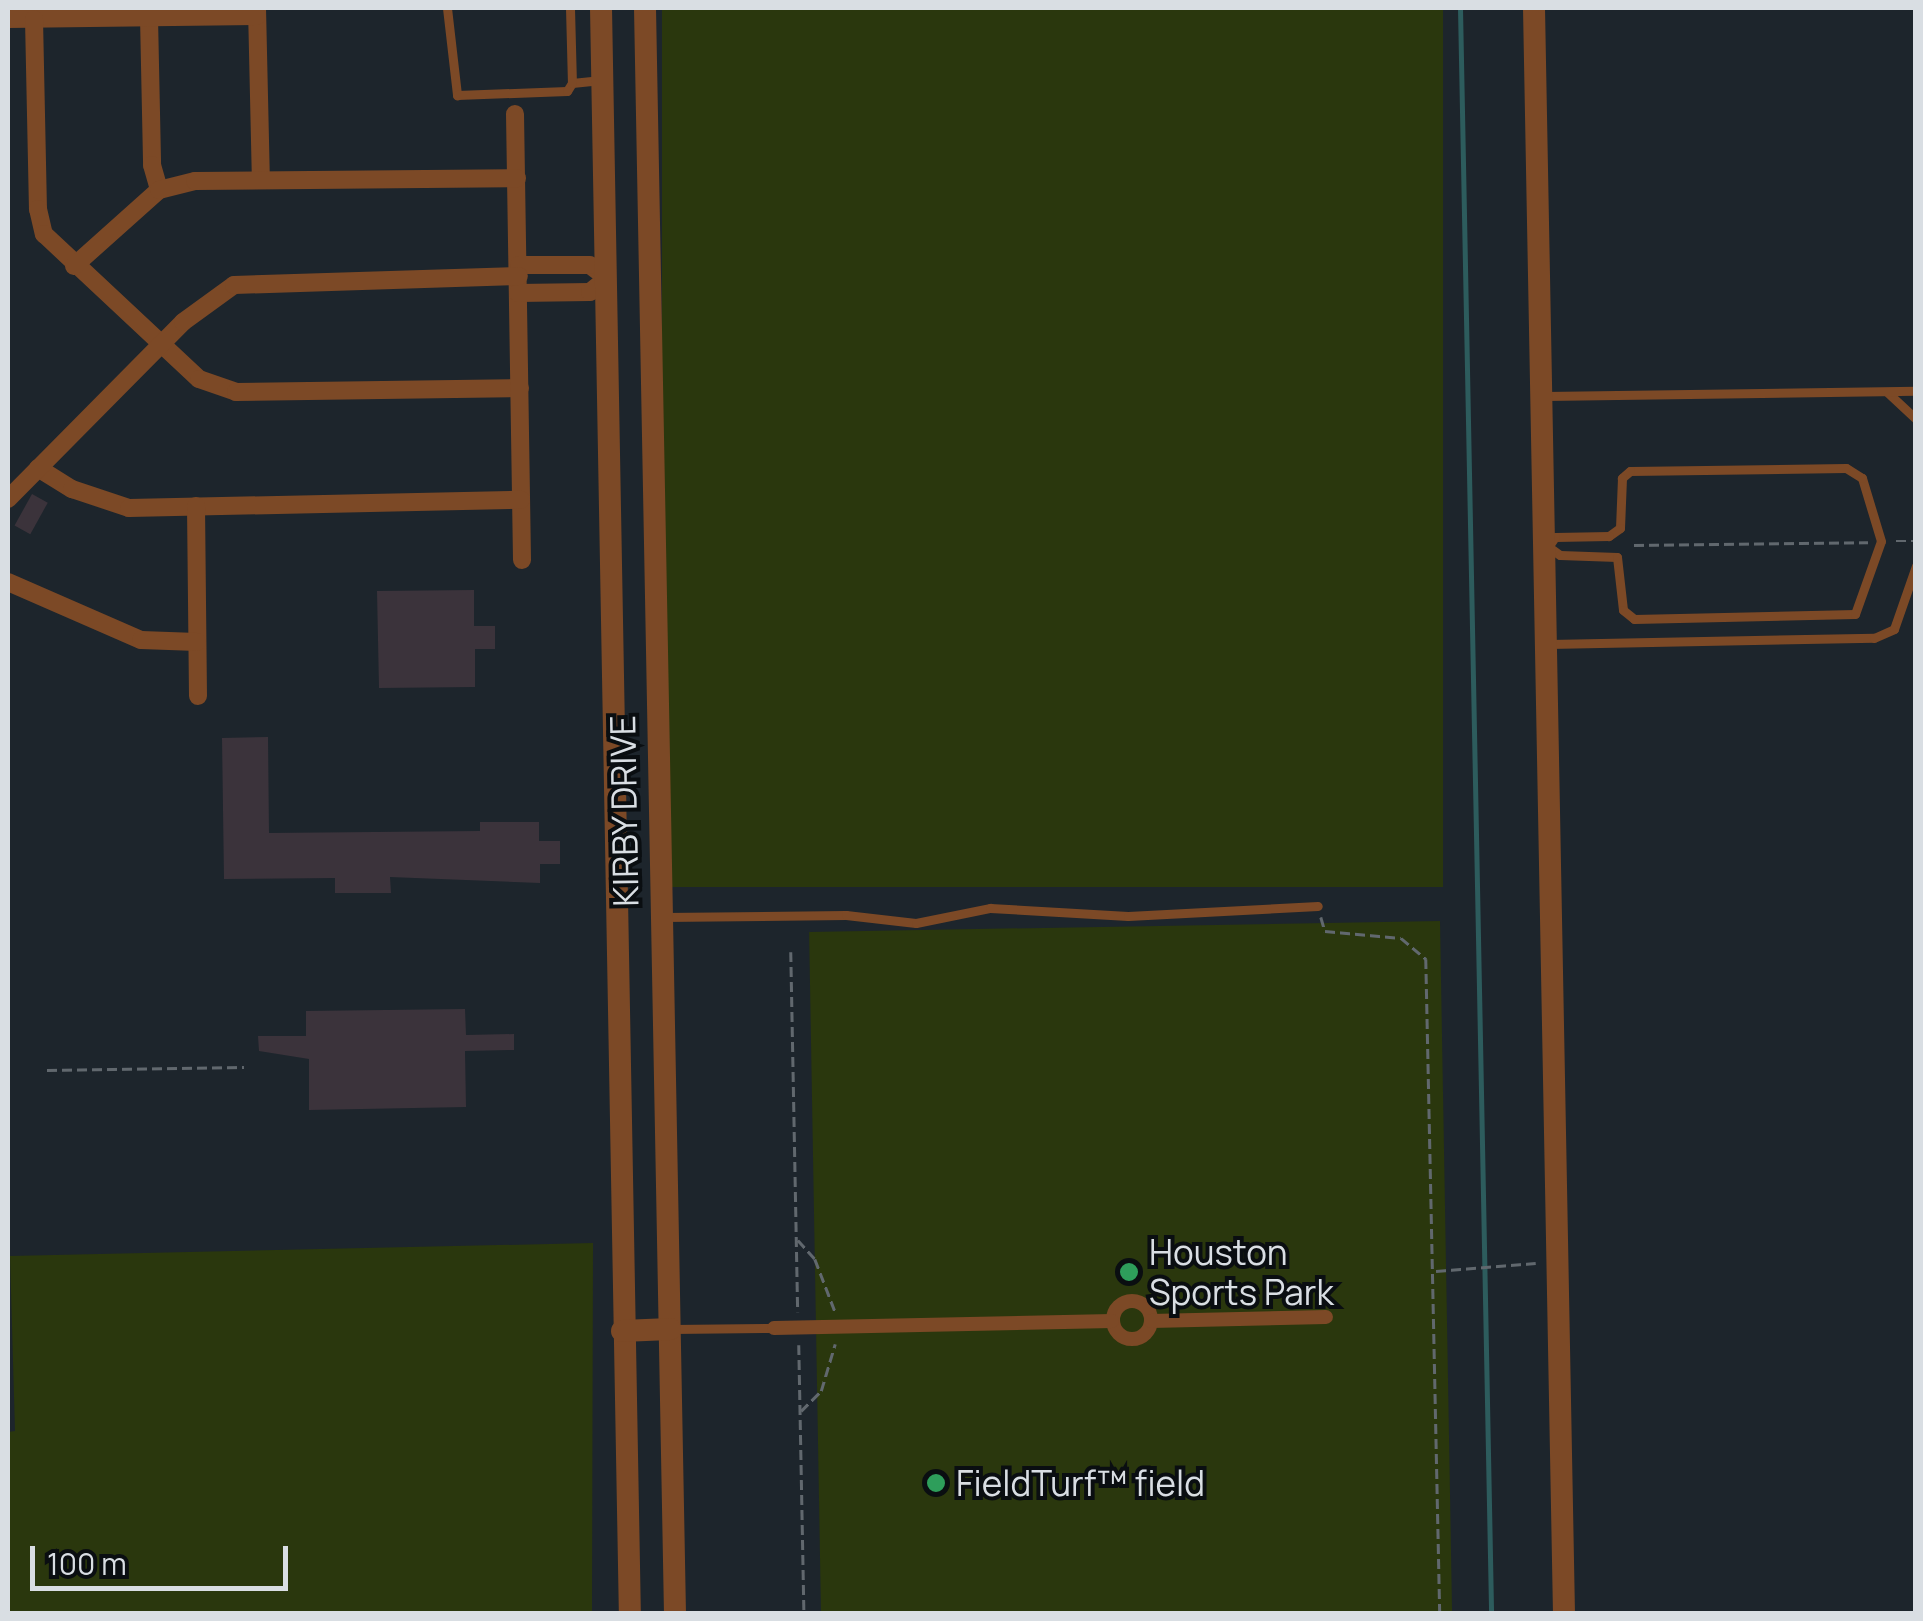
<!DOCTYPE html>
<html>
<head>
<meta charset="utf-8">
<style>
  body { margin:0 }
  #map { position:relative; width:1923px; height:1621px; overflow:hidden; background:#1d252c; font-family:Manrope,sans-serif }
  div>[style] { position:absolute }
  .green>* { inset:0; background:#2a370d; transform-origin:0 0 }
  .stream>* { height:5px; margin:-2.5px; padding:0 2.5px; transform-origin:2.5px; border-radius:2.5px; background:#2d5c5d }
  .building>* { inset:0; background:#3b333b; transform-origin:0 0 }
  .path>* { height:2.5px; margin-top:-1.25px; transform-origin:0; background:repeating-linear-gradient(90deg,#61686e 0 10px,transparent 0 15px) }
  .service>* { height:9px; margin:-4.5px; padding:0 4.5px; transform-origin:4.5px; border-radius:4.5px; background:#7c4926 }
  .pedestrian>* { height:14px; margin:-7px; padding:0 7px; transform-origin:7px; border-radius:7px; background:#7c4926 }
  .pedestrian>.ring { margin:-7px; padding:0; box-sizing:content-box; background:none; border:14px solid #7c4926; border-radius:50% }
  .minor>* { height:18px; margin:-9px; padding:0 9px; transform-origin:9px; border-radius:9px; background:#7c4926 }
  .tertiary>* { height:22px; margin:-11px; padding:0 11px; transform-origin:11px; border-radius:11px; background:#7c4926 }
  .dots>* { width:28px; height:28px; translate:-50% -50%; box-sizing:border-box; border:5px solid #0a0e11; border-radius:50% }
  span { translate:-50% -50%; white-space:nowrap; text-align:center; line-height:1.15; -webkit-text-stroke:8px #0a0e11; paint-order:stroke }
  .street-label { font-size:35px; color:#d9dee3 }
  .poi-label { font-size:35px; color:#d9dee3 }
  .left { translate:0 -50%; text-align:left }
  .frame { position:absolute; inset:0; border:10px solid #d9dee3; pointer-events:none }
  .scale { position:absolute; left:30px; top:1546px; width:258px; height:45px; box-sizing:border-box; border:5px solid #d9dee3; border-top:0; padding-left:12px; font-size:30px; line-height:35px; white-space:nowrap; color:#d9dee3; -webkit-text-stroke:8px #0a0e11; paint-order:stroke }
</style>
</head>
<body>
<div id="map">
  <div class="green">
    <i style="left:662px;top:8px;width:781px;height:879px"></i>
    <i style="left:1440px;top:921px;width:692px;height:631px;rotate:89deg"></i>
    <i style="clip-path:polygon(593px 1243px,592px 1613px,8px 1613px,8px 1432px,15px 1431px,10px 1256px)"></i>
  </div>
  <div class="stream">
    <i style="left:1460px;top:8px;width:1606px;rotate:88.89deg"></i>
  </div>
  <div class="building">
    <i style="left:32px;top:494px;width:18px;height:36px;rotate:29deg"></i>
    <i style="clip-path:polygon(474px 590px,474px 626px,495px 626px,495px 649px,475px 649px,475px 687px,379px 688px,377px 591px)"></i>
    <i style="clip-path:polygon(268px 737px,269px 833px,480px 831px,480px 822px,539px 822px,539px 841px,560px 841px,560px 864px,540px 864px,540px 883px,390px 877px,391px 893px,335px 893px,335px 878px,224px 879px,222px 738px)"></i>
    <i style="clip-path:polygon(465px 1009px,466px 1035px,514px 1034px,514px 1050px,465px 1051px,466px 1107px,309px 1110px,309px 1059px,259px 1051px,258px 1036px,306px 1036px,306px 1011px)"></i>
  </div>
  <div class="path">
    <i style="left:1896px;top:541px;width:20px"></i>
    <i style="left:1634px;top:545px;width:234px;rotate:-0.7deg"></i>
    <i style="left:1321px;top:917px;width:15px;rotate:74deg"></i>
    <i style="left:1325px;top:931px;width:76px;rotate:5.3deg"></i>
    <i style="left:1401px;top:938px;width:33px;rotate:40deg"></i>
    <i style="left:1426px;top:959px;width:655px;rotate:88.78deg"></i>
    <i style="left:791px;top:952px;width:360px;rotate:88.9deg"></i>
    <i style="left:47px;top:1070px;width:197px;rotate:-0.9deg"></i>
    <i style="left:798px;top:1240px;width:25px;rotate:48deg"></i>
    <i style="left:815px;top:1259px;width:56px;rotate:69deg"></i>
    <i style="left:1436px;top:1271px;width:100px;rotate:-4.6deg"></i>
    <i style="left:799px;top:1345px;width:269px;rotate:88.9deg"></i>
    <i style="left:801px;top:1411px;width:28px;rotate:-45deg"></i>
    <i style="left:821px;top:1391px;width:49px;rotate:-73.4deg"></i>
  </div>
  <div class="service">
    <i style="left:447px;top:8px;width:88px;rotate:83.4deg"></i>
    <i style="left:457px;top:95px;width:110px;rotate:-2.1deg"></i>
    <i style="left:567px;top:91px;width:9px;rotate:-58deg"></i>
    <i style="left:572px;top:83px;width:27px;rotate:-6deg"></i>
    <i style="left:570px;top:8px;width:75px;rotate:88.5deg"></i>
    <i style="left:1887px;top:392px;width:40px;rotate:43deg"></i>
    <i style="left:1545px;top:396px;width:371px;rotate:-0.8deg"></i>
    <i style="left:1546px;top:545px;width:17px;rotate:36deg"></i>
    <i style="left:1560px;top:555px;width:57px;rotate:2deg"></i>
    <i style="left:1617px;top:557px;width:53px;rotate:83.5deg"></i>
    <i style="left:1623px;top:610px;width:14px;rotate:39deg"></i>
    <i style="left:1634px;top:619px;width:221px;rotate:-1.3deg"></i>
    <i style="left:1855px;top:614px;width:77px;rotate:-70.4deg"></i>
    <i style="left:1881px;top:541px;width:66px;rotate:-106.8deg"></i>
    <i style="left:1862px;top:478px;width:19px;rotate:-148deg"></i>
    <i style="left:1846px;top:468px;width:216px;rotate:179.2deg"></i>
    <i style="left:1630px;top:471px;width:11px;rotate:139deg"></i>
    <i style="left:1622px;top:478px;width:50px;rotate:92.3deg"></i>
    <i style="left:1620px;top:528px;width:14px;rotate:144deg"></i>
    <i style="left:1609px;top:536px;width:54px;rotate:178.9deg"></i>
    <i style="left:1555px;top:537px;width:7px;rotate:124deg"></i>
    <i style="left:1549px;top:644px;width:325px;rotate:-1.1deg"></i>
    <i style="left:1874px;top:638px;width:22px;rotate:-24deg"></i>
    <i style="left:1894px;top:629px;width:67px;rotate:-70.8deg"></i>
    <i style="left:664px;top:917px;width:182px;rotate:-0.6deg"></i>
    <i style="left:846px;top:915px;width:70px;rotate:6.5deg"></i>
    <i style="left:916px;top:923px;width:76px;rotate:-11.5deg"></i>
    <i style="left:990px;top:908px;width:138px;rotate:3.3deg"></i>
    <i style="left:1128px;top:916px;width:190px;rotate:-3deg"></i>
    <i style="left:672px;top:1329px;width:102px;rotate:-0.6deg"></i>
  </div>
  <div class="pedestrian">
    <i class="ring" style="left:1113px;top:1301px;width:24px;height:24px"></i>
    <i style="left:1151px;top:1321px;width:175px;rotate:-1.3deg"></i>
    <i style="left:774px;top:1328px;width:338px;rotate:-1.2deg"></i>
  </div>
  <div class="minor">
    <i style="left:257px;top:8px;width:172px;rotate:88.7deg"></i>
    <i style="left:149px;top:17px;width:148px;rotate:88.8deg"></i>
    <i style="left:152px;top:165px;width:26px;rotate:74deg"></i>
    <i style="left:8px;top:19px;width:249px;rotate:-0.7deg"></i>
    <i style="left:34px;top:19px;width:190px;rotate:88.8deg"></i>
    <i style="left:38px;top:209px;width:26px;rotate:77deg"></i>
    <i style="left:44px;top:234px;width:212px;rotate:43.1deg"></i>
    <i style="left:199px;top:379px;width:39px;rotate:19deg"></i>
    <i style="left:236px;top:392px;width:284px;rotate:-0.8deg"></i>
    <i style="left:515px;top:114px;width:446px;rotate:89.1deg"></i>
    <i style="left:74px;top:266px;width:114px;rotate:-41.8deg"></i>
    <i style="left:159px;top:190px;width:37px;rotate:-14deg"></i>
    <i style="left:195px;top:181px;width:322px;rotate:-0.5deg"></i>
    <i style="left:518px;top:293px;width:72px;rotate:-0.8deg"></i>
    <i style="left:590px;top:292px;width:22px;rotate:-39deg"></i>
    <i style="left:607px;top:278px;width:21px;rotate:-143deg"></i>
    <i style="left:590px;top:265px;width:71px;rotate:180deg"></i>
    <i style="left:38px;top:468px;width:40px;rotate:32deg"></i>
    <i style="left:72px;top:489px;width:60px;rotate:18.4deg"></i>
    <i style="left:129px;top:508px;width:392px;rotate:-1.2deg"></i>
    <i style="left:8px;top:499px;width:249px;rotate:-45.3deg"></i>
    <i style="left:183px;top:322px;width:63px;rotate:-36deg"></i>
    <i style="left:234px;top:285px;width:285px;rotate:-1.8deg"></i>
    <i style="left:196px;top:506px;width:190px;rotate:89.4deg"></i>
    <i style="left:8px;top:582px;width:145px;rotate:23.6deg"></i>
    <i style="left:141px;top:640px;width:56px;rotate:2deg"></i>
  </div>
  <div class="tertiary">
    <i style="left:601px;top:8px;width:1606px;rotate:88.97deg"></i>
    <i style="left:645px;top:8px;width:1606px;rotate:88.93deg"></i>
    <i style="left:1534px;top:8px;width:1606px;rotate:88.93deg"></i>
    <i style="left:622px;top:1331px;width:48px;rotate:-2.4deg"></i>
  </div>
  <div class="dots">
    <i style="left:1129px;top:1272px;background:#2e9e5b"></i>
    <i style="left:936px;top:1483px;background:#2e9e5b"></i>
  </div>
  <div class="street-label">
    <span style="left:624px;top:811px;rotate:-91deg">KIRBY DRIVE</span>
  </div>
  <div class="poi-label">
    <span class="left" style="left:1149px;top:1272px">Houston<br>Sports Park</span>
    <span class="left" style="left:956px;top:1483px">FieldTurf™ field</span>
  </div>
  <div class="frame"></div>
  <div class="scale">100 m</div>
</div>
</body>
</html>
